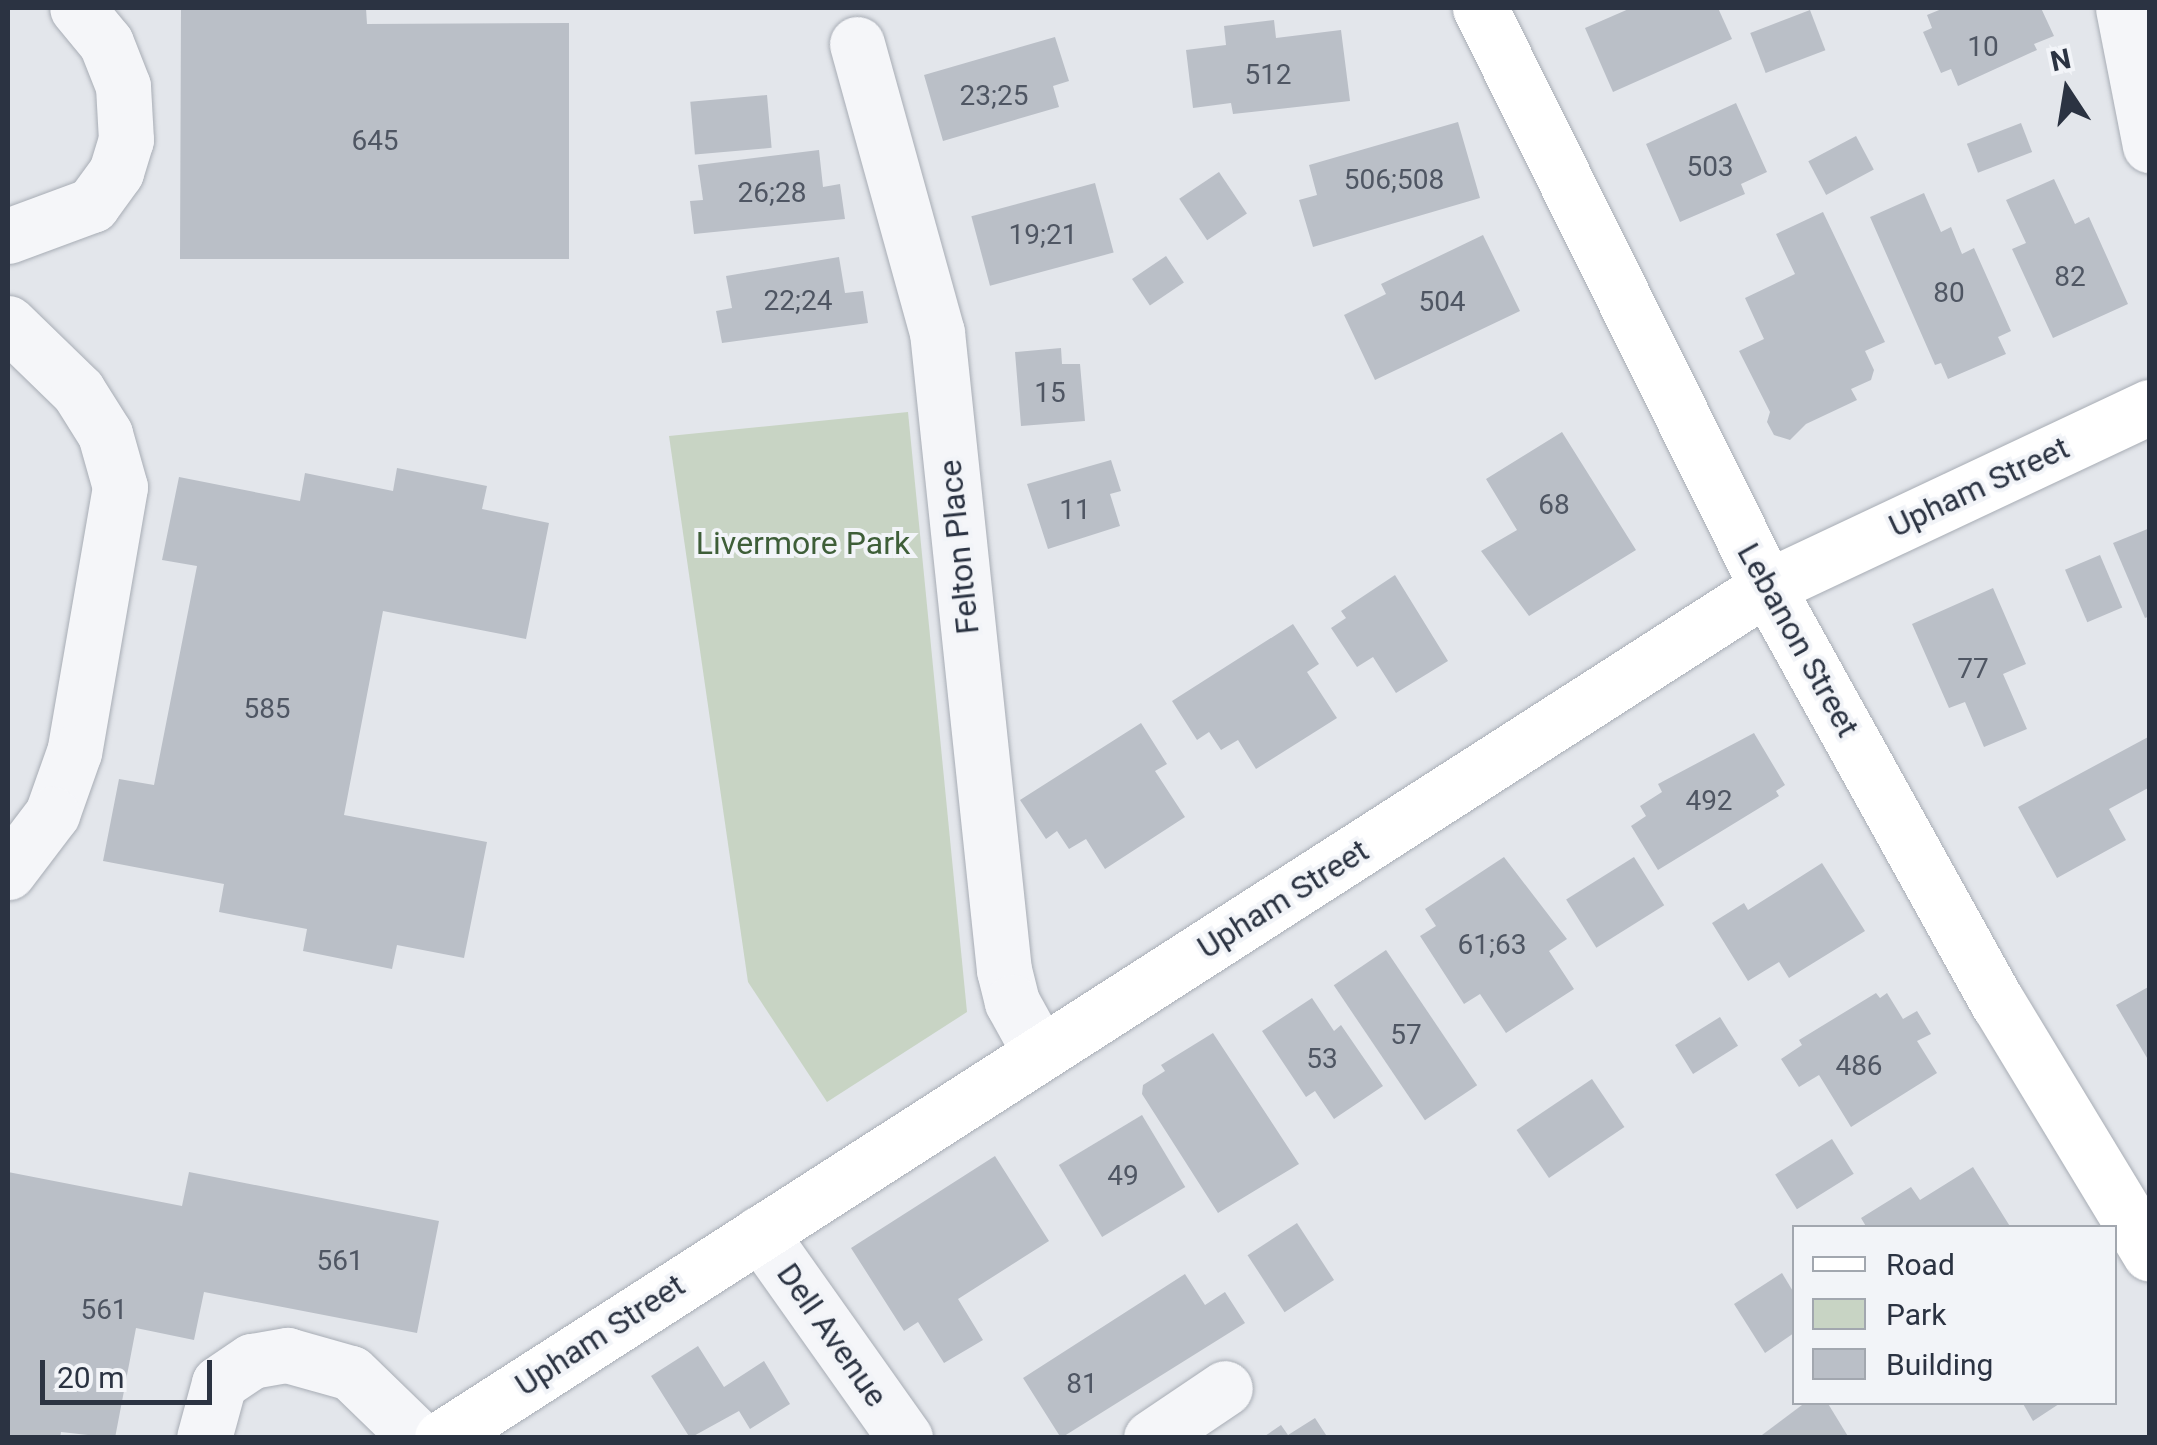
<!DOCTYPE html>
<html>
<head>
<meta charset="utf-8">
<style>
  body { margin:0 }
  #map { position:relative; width:2157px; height:1445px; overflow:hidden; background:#e3e6eb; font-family:Roboto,sans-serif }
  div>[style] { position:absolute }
  .green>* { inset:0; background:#c8d4c4 }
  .building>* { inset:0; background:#babfc7; transform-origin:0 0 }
  .roads { filter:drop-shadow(0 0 2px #a8adb5) drop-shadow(0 0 2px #a8adb5) }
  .minor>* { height:55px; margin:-27.5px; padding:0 27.5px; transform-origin:27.5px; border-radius:27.5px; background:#f5f6f9 }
  .major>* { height:55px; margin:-27.5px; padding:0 27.5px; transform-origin:27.5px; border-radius:27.5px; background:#fff }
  span { translate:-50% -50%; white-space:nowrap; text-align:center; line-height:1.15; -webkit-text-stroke:8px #f2f4f8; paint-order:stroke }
  .number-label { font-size:28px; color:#4f5663 }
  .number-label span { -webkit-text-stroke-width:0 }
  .street-label { font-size:32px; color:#2b3342 }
  .park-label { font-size:32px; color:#3e5e38 }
  .frame { position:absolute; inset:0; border:10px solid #2b3342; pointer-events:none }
  .legend { position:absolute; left:1792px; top:1225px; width:325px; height:180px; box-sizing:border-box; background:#f2f4f8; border:2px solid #a2a7af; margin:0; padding:12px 18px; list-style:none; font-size:30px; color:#2b3342 }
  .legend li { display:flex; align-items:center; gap:20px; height:50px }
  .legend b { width:50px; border:2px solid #a2a7af }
  .north { position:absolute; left:2017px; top:40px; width:100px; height:100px; -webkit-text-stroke:8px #f2f4f8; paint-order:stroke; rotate:348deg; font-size:28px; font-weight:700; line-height:40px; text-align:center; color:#2b3342 }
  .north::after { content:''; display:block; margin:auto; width:35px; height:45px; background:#2b3342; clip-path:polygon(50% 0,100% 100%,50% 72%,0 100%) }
  .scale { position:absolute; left:40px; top:1360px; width:172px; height:45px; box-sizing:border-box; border:5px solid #2b3342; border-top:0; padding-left:12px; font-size:30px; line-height:35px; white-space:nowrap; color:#2b3342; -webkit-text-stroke:8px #f2f4f8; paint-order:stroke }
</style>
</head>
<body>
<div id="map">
  <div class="green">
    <i style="clip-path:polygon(908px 412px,967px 1012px,827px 1102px,748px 982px,669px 436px)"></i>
  </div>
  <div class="building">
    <i style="clip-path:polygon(181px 8px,366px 8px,367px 24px,569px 23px,569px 259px,180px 259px)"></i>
    <i style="clip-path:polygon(1631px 8px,1718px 8px,1732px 39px,1613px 92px,1585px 28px)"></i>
    <i style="clip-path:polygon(1944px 8px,2041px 8px,2054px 36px,2034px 44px,2037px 50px,1958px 86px,1951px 69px,1941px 73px,1923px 32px,1932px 28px,1927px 15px)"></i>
    <i style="left:1810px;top:10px;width:43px;height:64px;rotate:69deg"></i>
    <i style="clip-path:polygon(1274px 20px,1276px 38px,1341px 30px,1350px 101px,1233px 114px,1231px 103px,1193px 108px,1186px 50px,1226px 45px,1224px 26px)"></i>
    <i style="clip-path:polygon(1055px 37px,1069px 81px,1053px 86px,1059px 107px,943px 141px,924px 75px)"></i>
    <i style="left:767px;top:95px;width:53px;height:77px;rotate:85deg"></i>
    <i style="clip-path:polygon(1736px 103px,1767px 172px,1741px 184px,1745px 194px,1680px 222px,1646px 144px)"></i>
    <i style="clip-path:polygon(1458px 122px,1480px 198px,1313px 247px,1299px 200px,1317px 195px,1309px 165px)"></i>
    <i style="left:2021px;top:123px;width:31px;height:58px;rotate:69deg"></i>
    <i style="left:1856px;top:136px;width:38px;height:54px;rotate:62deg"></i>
    <i style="clip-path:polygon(819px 150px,823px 187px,840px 184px,845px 219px,694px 234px,690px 201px,703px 200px,698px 165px)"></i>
    <i style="left:1219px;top:172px;width:50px;height:48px;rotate:56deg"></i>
    <i style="clip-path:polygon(2054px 179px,2075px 224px,2089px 217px,2128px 304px,2053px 338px,2012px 249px,2026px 243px,2006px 200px)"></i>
    <i style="left:1095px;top:183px;width:72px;height:128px;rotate:75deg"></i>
    <i style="clip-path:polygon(1924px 193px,1941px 232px,1951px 227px,1962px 254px,1974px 248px,2011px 331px,1998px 337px,2006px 354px,1948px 379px,1941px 363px,1935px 365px,1870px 217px)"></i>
    <i style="clip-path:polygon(1823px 212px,1885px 342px,1865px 351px,1874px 370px,1871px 380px,1851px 389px,1857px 400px,1806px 424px,1790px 440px,1774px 435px,1767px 422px,1770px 412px,1739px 351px,1764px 339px,1745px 298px,1795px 274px,1776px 234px)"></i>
    <i style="clip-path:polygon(1483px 235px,1520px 311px,1375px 380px,1344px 315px,1386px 294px,1381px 284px)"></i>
    <i style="left:1166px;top:256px;width:32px;height:41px;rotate:56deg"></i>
    <i style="clip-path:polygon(839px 257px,845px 293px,863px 291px,868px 323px,722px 343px,716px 311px,732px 308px,726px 276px)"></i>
    <i style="clip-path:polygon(1061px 348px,1062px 364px,1080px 364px,1085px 421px,1021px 426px,1015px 352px)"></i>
    <i style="clip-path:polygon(1562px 432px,1636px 550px,1529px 616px,1481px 551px,1517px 530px,1486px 479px)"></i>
    <i style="clip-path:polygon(1111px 460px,1121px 491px,1110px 494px,1120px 526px,1048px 549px,1027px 484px)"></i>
    <i style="clip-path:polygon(397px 468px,487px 486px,482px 509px,549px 523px,526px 639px,383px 611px,344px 815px,487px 842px,464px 958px,397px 945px,392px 969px,303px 951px,307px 929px,219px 912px,224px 884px,103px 861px,119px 779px,154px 785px,197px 566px,162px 560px,179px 477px,300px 501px,305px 473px,393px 491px)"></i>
    <i style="clip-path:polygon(2150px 528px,2150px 616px,2145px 618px,2113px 543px)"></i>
    <i style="left:2100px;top:555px;width:57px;height:38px;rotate:67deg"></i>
    <i style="clip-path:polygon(1395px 575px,1448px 661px,1396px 693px,1373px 657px,1357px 667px,1331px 628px,1346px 618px,1341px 611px)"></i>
    <i style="clip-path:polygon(1993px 588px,2026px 664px,2003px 674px,2027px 729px,1984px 747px,1965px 702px,1949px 708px,1912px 624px)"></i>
    <i style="clip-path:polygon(1293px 624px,1319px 664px,1307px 672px,1337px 718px,1256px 769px,1238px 740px,1221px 750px,1209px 732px,1197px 740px,1172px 701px)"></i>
    <i style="clip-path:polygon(1141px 723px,1167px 764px,1155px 771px,1185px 817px,1105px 869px,1086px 839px,1069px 849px,1057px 831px,1046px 839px,1020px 800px)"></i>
    <i style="clip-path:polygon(1754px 733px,1785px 785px,1776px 791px,1779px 796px,1658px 870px,1631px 826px,1646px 816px,1640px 806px,1662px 792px,1658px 784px)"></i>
    <i style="clip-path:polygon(2150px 736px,2150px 787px,2109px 809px,2126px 840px,2057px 878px,2018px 807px)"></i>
    <i style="clip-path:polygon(1504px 857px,1567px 939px,1549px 951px,1574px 989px,1506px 1033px,1480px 994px,1464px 1004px,1420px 936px,1436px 926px,1425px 909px)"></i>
    <i style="left:1634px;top:857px;width:57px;height:80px;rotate:58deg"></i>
    <i style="clip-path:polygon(1822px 863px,1865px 931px,1789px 978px,1779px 962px,1748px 981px,1712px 923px,1744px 903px,1748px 910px)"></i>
    <i style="left:1386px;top:950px;width:163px;height:63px;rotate:56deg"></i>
    <i style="clip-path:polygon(2150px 986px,2150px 1063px,2116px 1005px)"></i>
    <i style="clip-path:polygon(1876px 993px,1880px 998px,1887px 993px,1903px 1019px,1917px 1011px,1931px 1034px,1917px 1041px,1937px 1073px,1851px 1127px,1819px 1075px,1799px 1087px,1781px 1059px,1802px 1045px,1799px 1040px)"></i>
    <i style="clip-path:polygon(1312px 998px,1334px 1031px,1341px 1025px,1383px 1086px,1334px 1119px,1315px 1091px,1306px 1097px,1262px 1031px)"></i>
    <i style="left:1720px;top:1017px;width:34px;height:53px;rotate:58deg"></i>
    <i style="clip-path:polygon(1213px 1033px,1299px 1164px,1218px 1213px,1142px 1094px,1143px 1085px,1165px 1071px,1161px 1065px)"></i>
    <i style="left:1592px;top:1079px;width:58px;height:91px;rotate:56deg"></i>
    <i style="left:1142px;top:1115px;width:84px;height:97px;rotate:59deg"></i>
    <i style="left:1832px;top:1139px;width:41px;height:67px;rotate:58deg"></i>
    <i style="clip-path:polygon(995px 1156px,1049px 1241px,958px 1299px,983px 1340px,944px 1363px,918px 1322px,904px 1331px,851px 1248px)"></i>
    <i style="clip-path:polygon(1973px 1167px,2011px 1228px,1867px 1228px,1861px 1218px,1911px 1187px,1920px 1200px)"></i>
    <i style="clip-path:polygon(8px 1172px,182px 1206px,189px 1172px,439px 1221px,417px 1333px,204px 1292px,194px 1340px,136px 1328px,115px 1438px,61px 1432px,60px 1438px,8px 1438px)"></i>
    <i style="left:1297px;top:1223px;width:68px;height:59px;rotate:57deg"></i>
    <i style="clip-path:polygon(1782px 1273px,1794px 1293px,1794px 1333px,1765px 1353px,1734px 1304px)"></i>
    <i style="clip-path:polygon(1185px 1274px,1205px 1305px,1225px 1292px,1245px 1323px,1061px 1438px,1023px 1378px)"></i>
    <i style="clip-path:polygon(698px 1346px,724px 1387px,764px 1361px,790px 1404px,750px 1429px,739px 1411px,690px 1438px,651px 1376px)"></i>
    <i style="clip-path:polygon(1806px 1402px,1827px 1402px,1849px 1438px,1758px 1438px)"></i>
    <i style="clip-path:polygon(2022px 1402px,2062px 1402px,2033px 1421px)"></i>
    <i style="clip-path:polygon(1315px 1418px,1328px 1438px,1262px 1438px,1281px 1425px,1288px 1435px)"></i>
  </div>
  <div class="roads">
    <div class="minor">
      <i style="left:2123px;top:8px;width:140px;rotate:78.9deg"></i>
      <i style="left:857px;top:44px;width:299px;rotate:74.5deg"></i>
      <i style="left:937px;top:332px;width:642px;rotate:84.01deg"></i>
      <i style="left:1004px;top:970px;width:33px;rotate:76deg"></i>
      <i style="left:1012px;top:1002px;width:56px;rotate:61.1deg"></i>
      <i style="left:8px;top:236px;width:90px;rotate:-20.3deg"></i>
      <i style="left:92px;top:205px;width:41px;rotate:-54deg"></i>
      <i style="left:116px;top:172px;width:34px;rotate:-73deg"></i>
      <i style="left:126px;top:140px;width:54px;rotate:-93.2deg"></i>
      <i style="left:123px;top:86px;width:46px;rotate:-111.6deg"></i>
      <i style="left:106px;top:43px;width:45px;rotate:-129.6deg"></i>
      <i style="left:8px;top:323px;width:98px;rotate:44.2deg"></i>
      <i style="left:78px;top:391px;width:51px;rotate:57.9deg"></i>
      <i style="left:105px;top:434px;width:55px;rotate:74.2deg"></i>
      <i style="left:120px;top:487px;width:269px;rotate:99.8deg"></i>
      <i style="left:74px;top:752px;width:66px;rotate:109.5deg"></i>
      <i style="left:52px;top:814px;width:73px;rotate:127.2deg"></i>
      <i style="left:760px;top:1233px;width:251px;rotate:54.7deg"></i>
      <i style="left:204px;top:1438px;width:57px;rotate:-74.7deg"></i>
      <i style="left:219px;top:1383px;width:40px;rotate:-34deg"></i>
      <i style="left:252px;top:1361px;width:36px;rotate:-10deg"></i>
      <i style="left:287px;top:1355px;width:66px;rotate:15.7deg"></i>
      <i style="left:351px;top:1373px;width:93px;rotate:44.1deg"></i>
      <i style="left:1151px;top:1438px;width:89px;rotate:-34deg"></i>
    </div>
    <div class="major">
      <i style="left:1480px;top:8px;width:646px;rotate:63.63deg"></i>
      <i style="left:1767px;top:587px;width:476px;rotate:61deg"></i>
      <i style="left:1998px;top:1003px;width:293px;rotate:58.8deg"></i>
      <i style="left:442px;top:1438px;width:1575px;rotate:-32.71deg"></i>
      <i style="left:1767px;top:587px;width:423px;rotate:-25.2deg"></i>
    </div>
  </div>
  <div class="number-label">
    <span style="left:1983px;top:47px">10</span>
    <span style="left:1268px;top:75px">512</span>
    <span style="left:994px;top:96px">23;25</span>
    <span style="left:375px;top:141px">645</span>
    <span style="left:1710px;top:167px">503</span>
    <span style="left:1394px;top:180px">506;508</span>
    <span style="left:772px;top:193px">26;28</span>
    <span style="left:1043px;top:235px">19;21</span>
    <span style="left:2070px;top:277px">82</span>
    <span style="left:1949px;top:293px">80</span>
    <span style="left:798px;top:301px">22;24</span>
    <span style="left:1442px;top:302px">504</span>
    <span style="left:1050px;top:393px">15</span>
    <span style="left:1554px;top:505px">68</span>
    <span style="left:1075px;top:510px">11</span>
    <span style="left:1973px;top:669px">77</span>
    <span style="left:267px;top:709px">585</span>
    <span style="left:1709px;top:801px">492</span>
    <span style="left:1492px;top:945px">61;63</span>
    <span style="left:1406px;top:1035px">57</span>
    <span style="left:1322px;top:1059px">53</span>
    <span style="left:1859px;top:1066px">486</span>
    <span style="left:1123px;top:1176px">49</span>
    <span style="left:340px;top:1261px">561</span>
    <span style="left:104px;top:1310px">561</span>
    <span style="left:1082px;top:1384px">81</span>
  </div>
  <div class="street-label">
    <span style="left:1979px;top:487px;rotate:-25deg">Upham Street</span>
    <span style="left:959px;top:547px;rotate:-96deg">Felton Place</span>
    <span style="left:1798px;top:640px;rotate:61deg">Lebanon Street</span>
    <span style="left:1283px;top:899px;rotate:-32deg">Upham Street</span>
    <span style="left:600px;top:1335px;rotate:-33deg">Upham Street</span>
    <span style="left:832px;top:1335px;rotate:55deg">Dell Avenue</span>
  </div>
  <div class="park-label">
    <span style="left:803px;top:543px">Livermore Park</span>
  </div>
  <div class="frame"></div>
  <ul class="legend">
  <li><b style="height:12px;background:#fff"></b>Road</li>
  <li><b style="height:28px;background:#c8d4c4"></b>Park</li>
  <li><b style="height:28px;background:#babfc7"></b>Building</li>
  </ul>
  <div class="north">N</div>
  <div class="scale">20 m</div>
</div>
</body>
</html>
